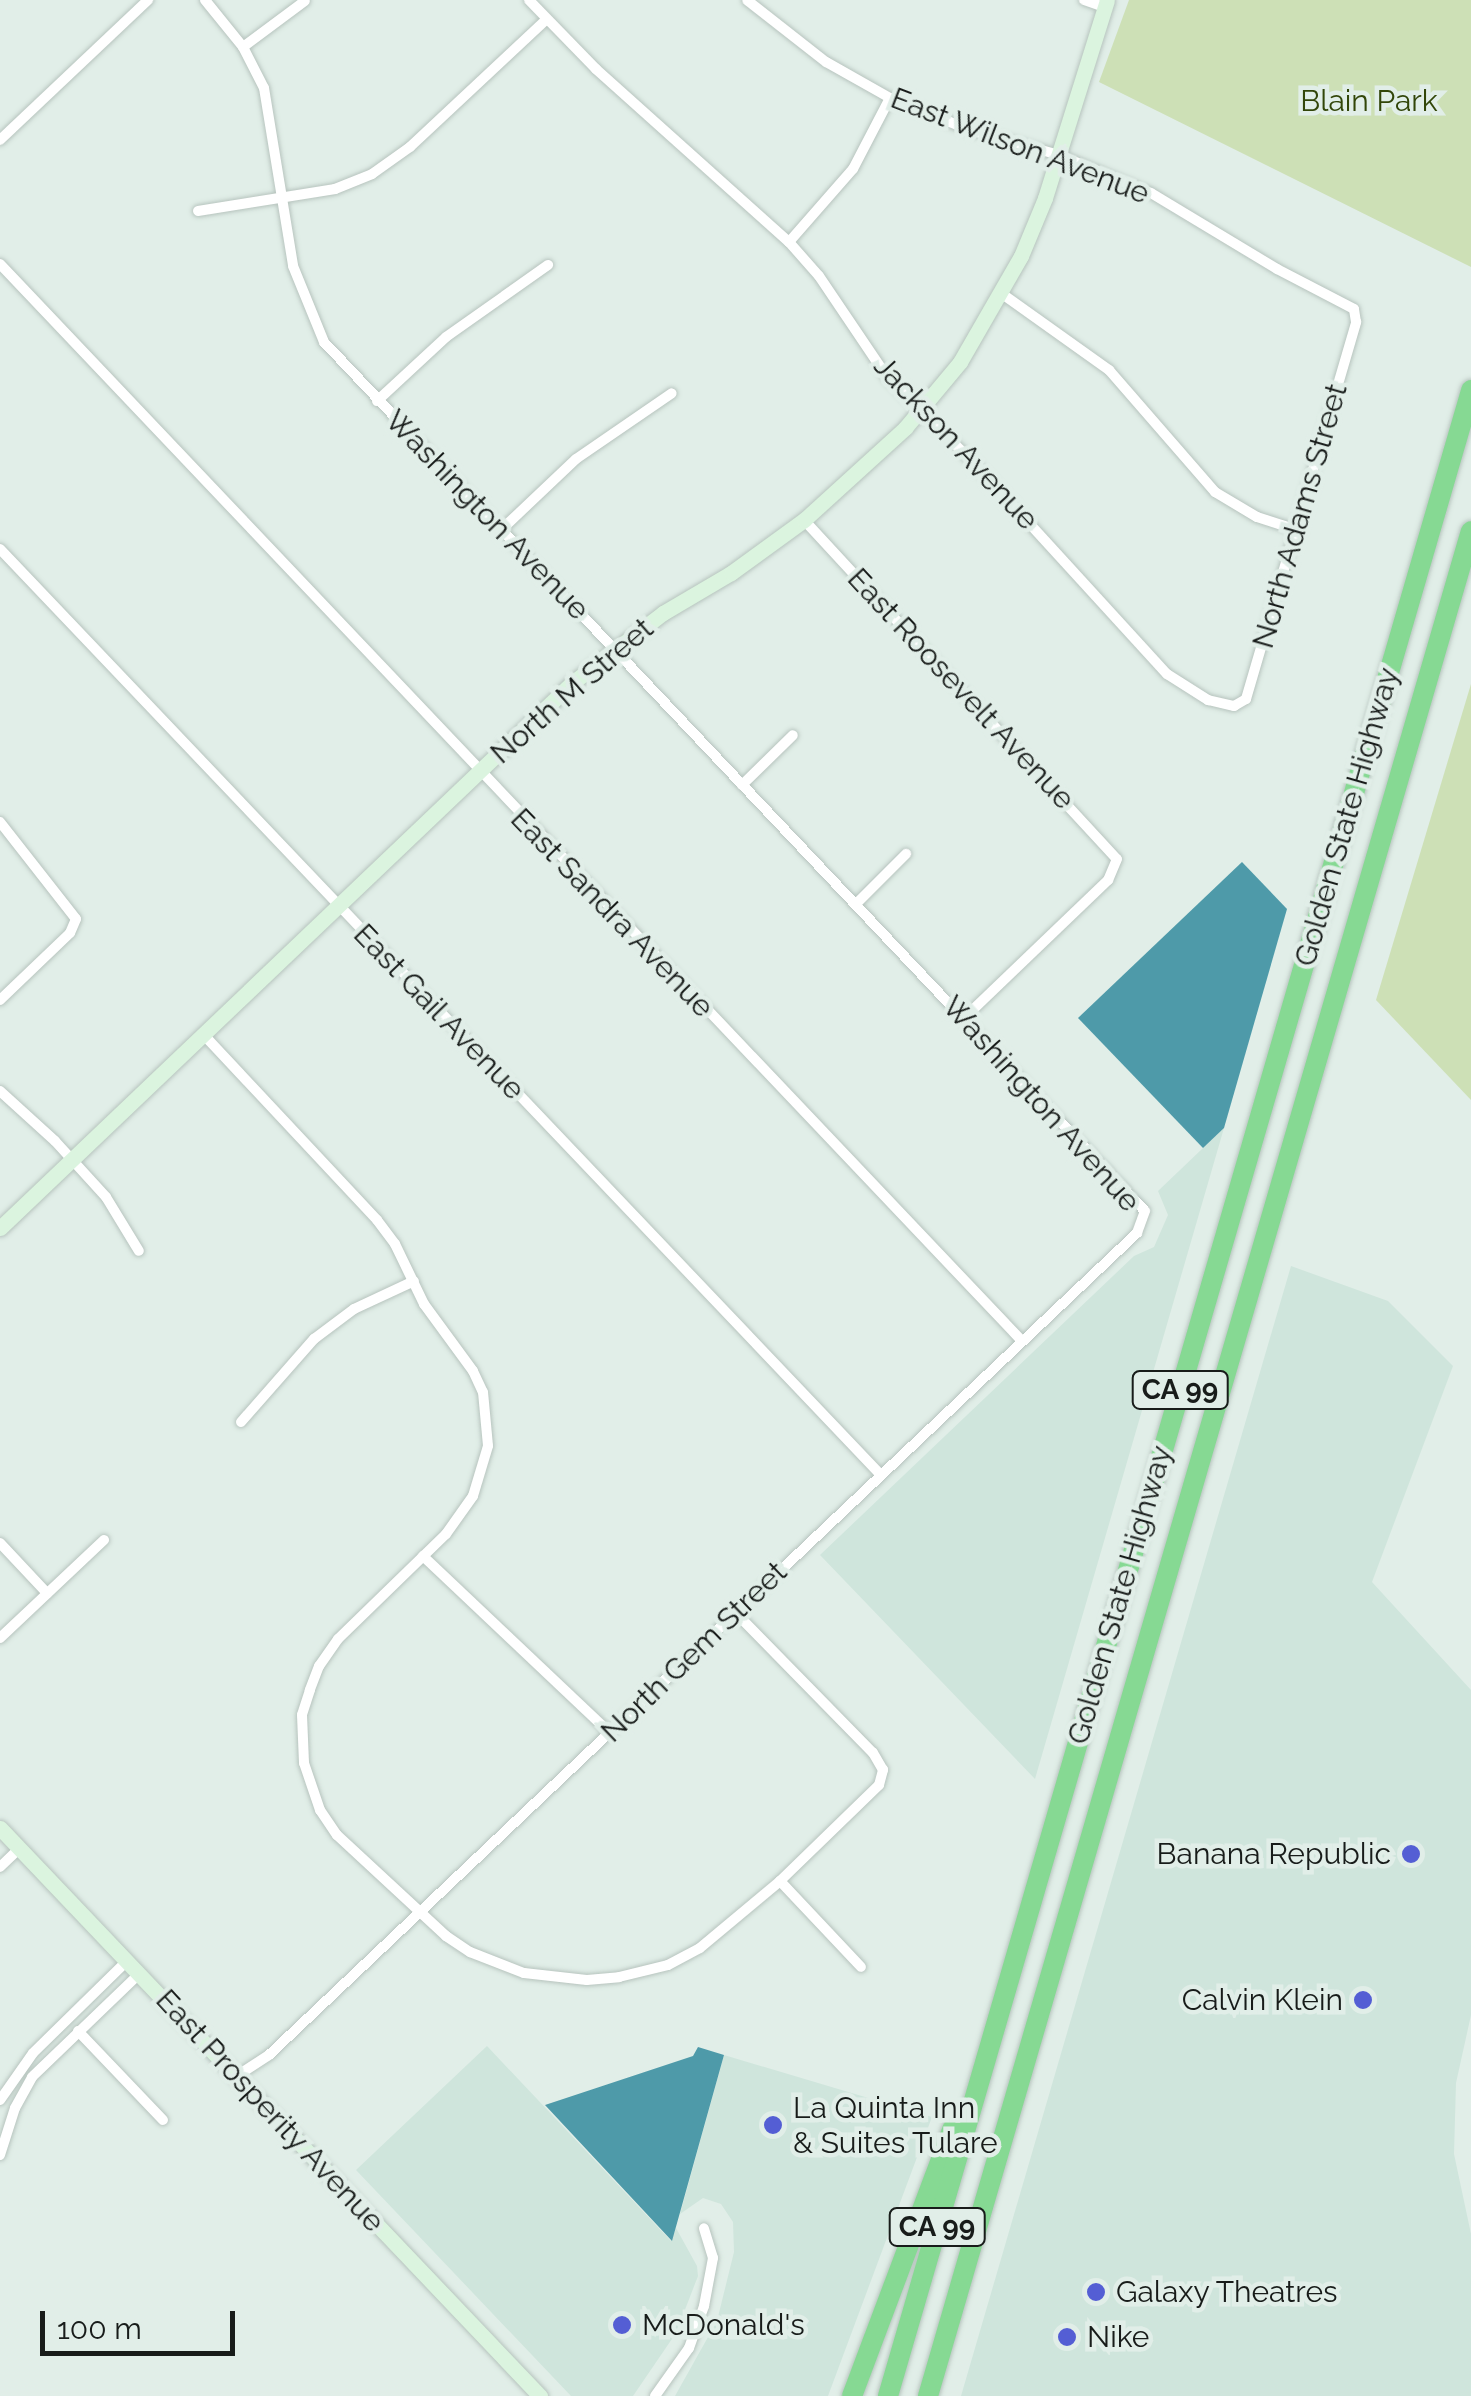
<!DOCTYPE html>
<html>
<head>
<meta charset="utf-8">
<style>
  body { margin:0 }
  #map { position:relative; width:1471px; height:2396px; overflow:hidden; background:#e1eee8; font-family:Raleway,sans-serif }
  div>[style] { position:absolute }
  .built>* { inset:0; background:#cfe5dc }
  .green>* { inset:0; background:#cde0b6 }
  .water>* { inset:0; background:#4e9aa9 }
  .roads { filter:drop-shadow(0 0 2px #b7c4be) drop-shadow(0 0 2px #b7c4be) }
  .street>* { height:10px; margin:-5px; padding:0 5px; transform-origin:5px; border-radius:5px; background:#fff }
  .secondary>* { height:15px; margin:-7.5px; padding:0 7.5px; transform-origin:7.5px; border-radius:7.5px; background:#dbf4df }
  .highway>* { height:20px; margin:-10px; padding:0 10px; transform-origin:10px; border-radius:10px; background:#86d993 }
  .dots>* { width:28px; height:28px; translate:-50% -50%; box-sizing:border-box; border:5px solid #e1eee8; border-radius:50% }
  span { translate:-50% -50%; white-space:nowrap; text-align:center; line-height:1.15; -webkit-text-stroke:9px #e1eee8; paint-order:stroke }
  .shield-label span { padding:2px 8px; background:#e1eee8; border:2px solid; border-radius:8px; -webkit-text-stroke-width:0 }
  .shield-label { font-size:28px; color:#181c1a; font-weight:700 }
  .park-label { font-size:30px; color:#324609 }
  .street-label { font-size:30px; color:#181c1a }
  .poi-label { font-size:30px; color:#181c1a }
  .right { translate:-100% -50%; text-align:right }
  .left { translate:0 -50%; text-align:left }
  .scale { position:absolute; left:40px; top:2311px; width:195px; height:45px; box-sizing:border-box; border:5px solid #181c1a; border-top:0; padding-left:12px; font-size:30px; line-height:35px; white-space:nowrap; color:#181c1a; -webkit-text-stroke:8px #e1eee8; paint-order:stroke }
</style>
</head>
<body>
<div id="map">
  <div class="built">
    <i style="clip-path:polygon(1224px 1128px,1035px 1779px,820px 1555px,1134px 1256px,1154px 1247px,1168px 1215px,1158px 1191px)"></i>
    <i style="clip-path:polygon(1291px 1266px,1388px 1301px,1453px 1366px,1372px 1582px,1471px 1690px,1471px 2015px,1456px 2083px,1454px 2154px,1471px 2234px,1471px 2396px,961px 2396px)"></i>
    <i style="clip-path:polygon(487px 2046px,671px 2241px,676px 2228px,697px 2266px,698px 2276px,676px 2333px,633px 2396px,571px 2396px,356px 2170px)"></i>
    <i style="clip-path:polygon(724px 2055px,932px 2117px,828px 2396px,675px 2396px,717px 2321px,734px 2252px,733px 2222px,721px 2204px,703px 2198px,680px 2214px)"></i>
  </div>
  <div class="green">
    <i style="clip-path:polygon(1129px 0,1471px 0,1471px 267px,1099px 82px)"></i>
    <i style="clip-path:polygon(1471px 684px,1471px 1100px,1376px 1000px)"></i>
  </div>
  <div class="water">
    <i style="clip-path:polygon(1242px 862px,1287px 909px,1224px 1128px,1203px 1148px,1078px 1018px)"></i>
    <i style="clip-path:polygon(698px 2047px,724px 2055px,672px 2241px,545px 2105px,693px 2056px)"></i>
  </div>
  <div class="roads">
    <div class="street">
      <i style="left:205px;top:0;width:60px;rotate:51deg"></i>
      <i style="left:243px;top:47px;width:46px;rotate:62.9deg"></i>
      <i style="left:264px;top:88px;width:180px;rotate:80.7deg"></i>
      <i style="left:293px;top:266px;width:82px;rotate:67.8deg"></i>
      <i style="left:324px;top:342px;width:1195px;rotate:46.63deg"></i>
      <i style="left:1145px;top:1211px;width:23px;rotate:110deg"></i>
      <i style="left:1137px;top:1233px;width:1195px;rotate:136.56deg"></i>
      <i style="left:269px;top:2055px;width:38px;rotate:147deg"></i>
      <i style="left:529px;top:0;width:96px;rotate:45.8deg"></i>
      <i style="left:596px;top:69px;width:259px;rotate:41.9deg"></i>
      <i style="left:789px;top:242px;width:45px;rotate:48.6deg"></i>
      <i style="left:819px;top:276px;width:122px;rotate:56deg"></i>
      <i style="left:887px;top:377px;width:125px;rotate:44.7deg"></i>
      <i style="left:976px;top:465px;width:283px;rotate:47.6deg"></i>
      <i style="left:1167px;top:674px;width:49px;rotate:32.4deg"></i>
      <i style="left:1208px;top:700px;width:27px;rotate:13deg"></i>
      <i style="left:1234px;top:706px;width:14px;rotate:-30deg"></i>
      <i style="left:1246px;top:699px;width:393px;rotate:-73.7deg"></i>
      <i style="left:1356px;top:322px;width:13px;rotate:-99deg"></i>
      <i style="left:1354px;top:309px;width:87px;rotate:-152.5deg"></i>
      <i style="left:1277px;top:269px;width:147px;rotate:-148.9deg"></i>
      <i style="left:1151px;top:193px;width:100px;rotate:-157.6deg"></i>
      <i style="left:1059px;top:155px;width:92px;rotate:-164.3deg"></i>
      <i style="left:970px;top:130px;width:86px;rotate:-158.2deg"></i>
      <i style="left:890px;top:98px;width:73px;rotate:-150.6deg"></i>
      <i style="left:826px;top:62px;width:100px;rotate:-141.9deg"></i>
      <i style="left:1084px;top:0;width:21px;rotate:19deg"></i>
      <i style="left:243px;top:47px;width:77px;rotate:-36.6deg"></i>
      <i style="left:0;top:140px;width:204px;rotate:-43.4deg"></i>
      <i style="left:198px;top:211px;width:139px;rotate:-9.1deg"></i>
      <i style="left:335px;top:189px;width:40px;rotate:-22deg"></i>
      <i style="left:372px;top:174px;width:47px;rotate:-35.4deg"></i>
      <i style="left:410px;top:147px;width:187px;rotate:-43.1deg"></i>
      <i style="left:789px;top:242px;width:97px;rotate:-48.8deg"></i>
      <i style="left:853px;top:169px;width:80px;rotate:-62.5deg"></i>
      <i style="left:0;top:264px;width:1483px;rotate:46.5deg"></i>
      <i style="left:1001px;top:293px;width:133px;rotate:35.5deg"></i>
      <i style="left:1109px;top:370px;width:162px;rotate:49deg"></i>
      <i style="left:1215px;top:492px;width:49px;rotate:30.8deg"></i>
      <i style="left:1257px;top:517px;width:39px;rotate:18deg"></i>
      <i style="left:377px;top:401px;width:94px;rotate:-42.8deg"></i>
      <i style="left:446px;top:337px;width:125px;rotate:-35.2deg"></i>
      <i style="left:804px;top:520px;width:461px;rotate:47.3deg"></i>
      <i style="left:1117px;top:859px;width:23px;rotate:113deg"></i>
      <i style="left:1108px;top:880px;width:201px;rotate:136.2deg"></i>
      <i style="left:501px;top:530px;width:103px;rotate:-43.4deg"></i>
      <i style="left:576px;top:459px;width:116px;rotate:-34.5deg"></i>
      <i style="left:0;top:549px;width:1277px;rotate:46.43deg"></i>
      <i style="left:742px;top:785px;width:71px;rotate:-44.4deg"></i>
      <i style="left:0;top:822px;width:123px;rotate:51.9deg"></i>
      <i style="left:76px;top:919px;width:15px;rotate:113deg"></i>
      <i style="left:70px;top:933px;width:97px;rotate:136.3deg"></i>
      <i style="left:856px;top:904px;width:71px;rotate:-45deg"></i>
      <i style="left:203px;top:1034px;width:255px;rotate:46.9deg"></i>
      <i style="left:377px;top:1220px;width:30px;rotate:53deg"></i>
      <i style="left:395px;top:1244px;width:67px;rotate:64.2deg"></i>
      <i style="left:424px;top:1304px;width:83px;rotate:53.8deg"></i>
      <i style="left:473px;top:1371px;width:23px;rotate:65deg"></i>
      <i style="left:483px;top:1392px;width:54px;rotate:84.7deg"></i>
      <i style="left:488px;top:1446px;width:52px;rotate:106.7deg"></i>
      <i style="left:473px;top:1496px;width:47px;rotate:125.4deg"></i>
      <i style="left:446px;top:1534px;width:151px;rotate:135.8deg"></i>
      <i style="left:338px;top:1639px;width:33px;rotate:125deg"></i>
      <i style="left:319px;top:1666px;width:26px;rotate:111deg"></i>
      <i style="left:310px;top:1690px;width:26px;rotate:108deg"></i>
      <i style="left:302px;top:1715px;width:48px;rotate:87.6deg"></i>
      <i style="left:304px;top:1763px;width:50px;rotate:71.2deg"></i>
      <i style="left:320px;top:1810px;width:30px;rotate:56deg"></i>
      <i style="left:337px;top:1835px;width:149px;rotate:42.8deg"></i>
      <i style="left:446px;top:1936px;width:29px;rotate:34deg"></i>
      <i style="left:470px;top:1952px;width:58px;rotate:21.3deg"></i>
      <i style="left:524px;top:1973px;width:63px;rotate:6.3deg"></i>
      <i style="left:587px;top:1980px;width:32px;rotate:-5deg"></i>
      <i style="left:619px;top:1977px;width:50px;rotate:-13.8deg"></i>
      <i style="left:668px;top:1965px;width:36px;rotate:-28deg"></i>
      <i style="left:700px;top:1948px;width:104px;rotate:-39.9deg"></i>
      <i style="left:780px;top:1881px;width:138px;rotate:-44.1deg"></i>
      <i style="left:879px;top:1785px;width:16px;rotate:-75deg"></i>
      <i style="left:883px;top:1770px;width:20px;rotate:-120deg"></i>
      <i style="left:873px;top:1753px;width:197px;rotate:-134.4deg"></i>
      <i style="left:0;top:1091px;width:74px;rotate:42.3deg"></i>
      <i style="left:55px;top:1141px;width:76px;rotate:47.7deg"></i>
      <i style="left:106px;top:1197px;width:63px;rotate:58.6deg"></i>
      <i style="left:241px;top:1422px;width:111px;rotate:-48.7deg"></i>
      <i style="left:314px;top:1339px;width:50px;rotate:-36.9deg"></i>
      <i style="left:354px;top:1309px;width:66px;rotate:-25deg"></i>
      <i style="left:0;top:1543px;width:69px;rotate:46.8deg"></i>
      <i style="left:423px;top:1556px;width:257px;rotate:43.4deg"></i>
      <i style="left:0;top:1638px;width:143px;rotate:-43.3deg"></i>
      <i style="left:0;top:1867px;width:28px;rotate:-44deg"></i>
      <i style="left:780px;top:1881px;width:118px;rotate:46.7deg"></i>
      <i style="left:78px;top:2031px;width:123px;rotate:46.3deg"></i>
      <i style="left:0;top:2100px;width:57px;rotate:-54.9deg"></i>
      <i style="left:33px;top:2053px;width:132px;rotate:-44.4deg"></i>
      <i style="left:0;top:2155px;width:49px;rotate:-72.3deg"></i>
      <i style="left:15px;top:2108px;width:35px;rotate:-61deg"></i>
      <i style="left:32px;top:2077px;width:150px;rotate:-43.9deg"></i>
      <i style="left:655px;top:2396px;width:59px;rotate:-54.7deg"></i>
      <i style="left:689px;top:2348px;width:45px;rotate:-70.3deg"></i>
      <i style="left:704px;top:2306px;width:49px;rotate:-79.4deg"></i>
      <i style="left:713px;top:2258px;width:31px;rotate:-107deg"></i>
    </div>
    <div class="secondary">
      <i style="left:0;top:1228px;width:790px;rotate:-43.62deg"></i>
      <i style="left:572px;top:683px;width:115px;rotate:-37.6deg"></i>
      <i style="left:663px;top:613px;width:79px;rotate:-30.5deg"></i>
      <i style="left:731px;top:573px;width:90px;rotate:-36deg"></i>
      <i style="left:804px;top:520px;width:137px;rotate:-42.3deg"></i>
      <i style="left:905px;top:428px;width:86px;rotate:-50.2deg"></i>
      <i style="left:960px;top:362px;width:122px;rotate:-60.1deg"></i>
      <i style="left:1021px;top:256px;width:63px;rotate:-67.5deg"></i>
      <i style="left:1045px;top:198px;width:207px;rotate:-72.6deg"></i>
      <i style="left:0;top:1828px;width:784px;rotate:46.45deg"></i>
    </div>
    <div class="highway">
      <i style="left:852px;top:2396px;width:286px;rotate:-69.4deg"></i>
      <i style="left:888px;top:2396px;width:2089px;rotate:-73.79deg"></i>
      <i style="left:928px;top:2396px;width:1942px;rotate:-73.77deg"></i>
    </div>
  </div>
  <div class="dots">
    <i style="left:1411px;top:1854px;background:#545ed4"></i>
    <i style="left:1363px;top:2000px;background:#545ed4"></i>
    <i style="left:773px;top:2125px;background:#545ed4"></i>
    <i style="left:1096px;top:2292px;background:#545ed4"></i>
    <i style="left:622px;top:2325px;background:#545ed4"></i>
    <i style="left:1067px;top:2337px;background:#545ed4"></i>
  </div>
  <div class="shield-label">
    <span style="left:1180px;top:1390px">CA 99</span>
    <span style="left:937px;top:2227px">CA 99</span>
  </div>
  <div class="park-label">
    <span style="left:1369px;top:101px">Blain Park</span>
  </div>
  <div class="street-label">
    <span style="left:1020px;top:146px;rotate:21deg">East Wilson Avenue</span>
    <span style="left:956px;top:443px;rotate:47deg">Jackson Avenue</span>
    <span style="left:487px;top:515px;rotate:46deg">Washington Avenue</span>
    <span style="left:1300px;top:516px;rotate:-74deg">North Adams Street</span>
    <span style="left:961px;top:689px;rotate:47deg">East Roosevelt Avenue</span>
    <span style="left:572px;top:691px;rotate:-41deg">North M Street</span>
    <span style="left:1347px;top:817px;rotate:-74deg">Golden State Highway</span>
    <span style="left:612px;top:913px;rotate:46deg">East Sandra Avenue</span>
    <span style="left:439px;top:1012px;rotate:46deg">East Gail Avenue</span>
    <span style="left:1041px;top:1104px;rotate:48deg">Washington Avenue</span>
    <span style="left:1120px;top:1595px;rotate:-74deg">Golden State Highway</span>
    <span style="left:694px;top:1652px;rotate:-44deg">North Gem Street</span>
    <span style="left:270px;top:2111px;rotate:47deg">East Prosperity Avenue</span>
  </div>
  <div class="poi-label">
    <span class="right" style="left:1391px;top:1854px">Banana Republic</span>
    <span class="right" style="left:1343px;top:2000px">Calvin Klein</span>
    <span class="left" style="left:793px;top:2125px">La Quinta Inn<br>&amp; Suites Tulare</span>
    <span class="left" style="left:1116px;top:2292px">Galaxy Theatres</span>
    <span class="left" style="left:642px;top:2325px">McDonald's</span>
    <span class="left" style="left:1087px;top:2337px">Nike</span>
  </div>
  <div class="scale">100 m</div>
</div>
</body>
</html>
